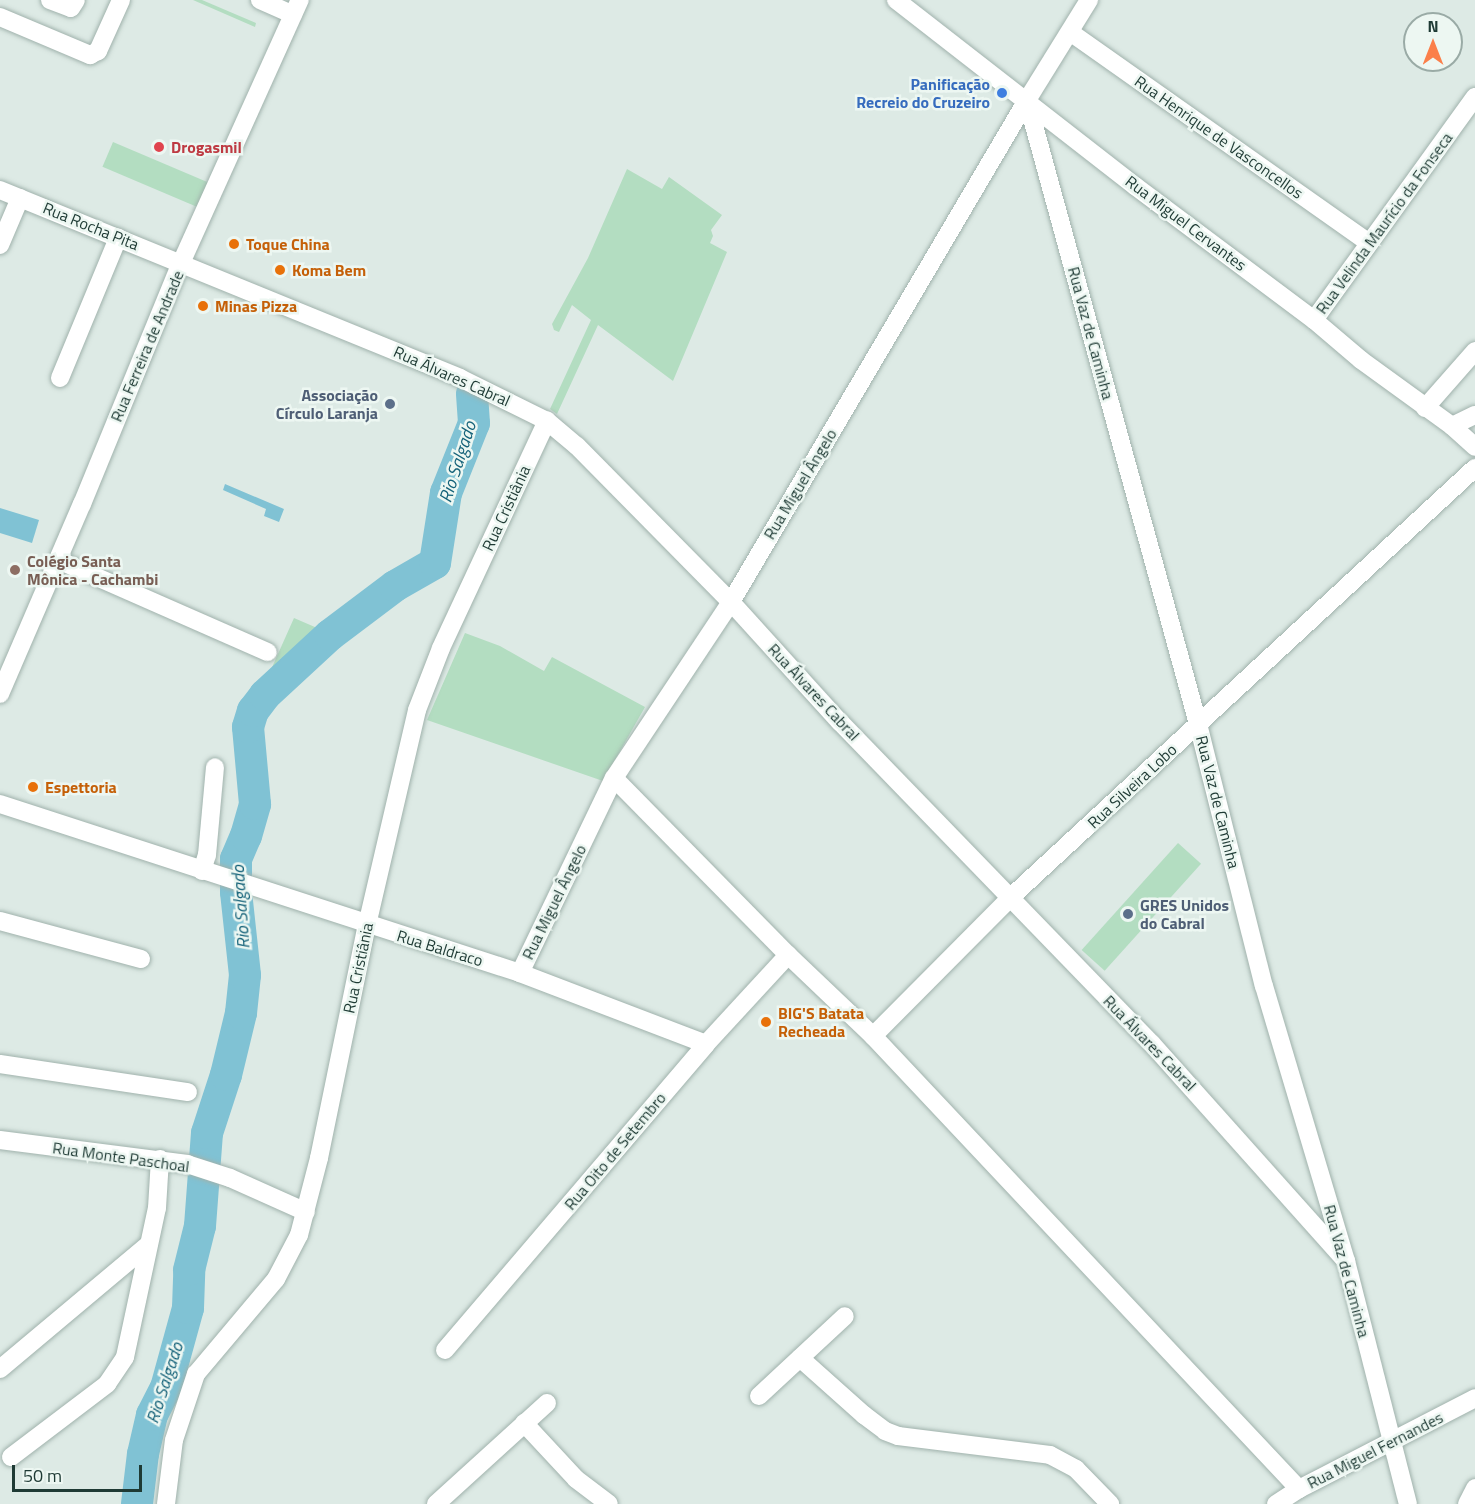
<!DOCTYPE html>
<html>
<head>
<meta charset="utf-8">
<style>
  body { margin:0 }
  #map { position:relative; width:1475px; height:1504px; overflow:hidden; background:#ddeae5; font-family:"Titillium Web",sans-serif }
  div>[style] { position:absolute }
  .green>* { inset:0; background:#b3ddc1; transform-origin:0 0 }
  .water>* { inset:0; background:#80c2d4 }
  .river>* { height:32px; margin:-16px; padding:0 16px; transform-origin:16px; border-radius:16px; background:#80c2d4 }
  .roads { filter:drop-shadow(0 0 2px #a0b2ac) drop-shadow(0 0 2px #a0b2ac) }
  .street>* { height:18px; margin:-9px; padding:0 9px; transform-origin:9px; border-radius:9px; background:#fff }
  .secondary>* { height:18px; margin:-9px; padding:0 9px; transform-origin:9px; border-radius:9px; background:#fff }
  .dots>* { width:16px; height:16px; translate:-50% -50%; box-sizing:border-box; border:3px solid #edf7f2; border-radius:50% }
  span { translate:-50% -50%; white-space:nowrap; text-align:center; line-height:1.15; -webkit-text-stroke:5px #edf7f2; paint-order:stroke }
  .shop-label { font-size:16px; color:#366cbe; font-weight:700 }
  .right { translate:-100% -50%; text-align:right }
  .street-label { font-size:16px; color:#1e3a34 }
  .health-label { font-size:16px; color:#be3a42; font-weight:700 }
  .left { translate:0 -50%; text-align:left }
  .food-label { font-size:16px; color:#c56008; font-weight:700 }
  .service-label { font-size:16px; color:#4e5e75; font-weight:700 }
  .education-label { font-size:16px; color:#785e54; font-weight:700 }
  .water-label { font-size:18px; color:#156279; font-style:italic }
  .north { position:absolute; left:1403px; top:12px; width:60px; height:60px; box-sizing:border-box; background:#edf7f2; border:2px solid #9aaba6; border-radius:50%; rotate:0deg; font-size:16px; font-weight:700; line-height:24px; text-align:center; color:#1e3a34 }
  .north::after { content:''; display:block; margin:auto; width:21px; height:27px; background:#fb7f4a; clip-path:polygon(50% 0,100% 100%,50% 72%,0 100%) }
  .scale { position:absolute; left:12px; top:1465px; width:130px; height:27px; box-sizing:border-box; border:3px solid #1e3a34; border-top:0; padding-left:8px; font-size:18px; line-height:21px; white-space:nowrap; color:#1e3a34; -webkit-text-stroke:4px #edf7f2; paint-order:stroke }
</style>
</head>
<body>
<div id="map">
  <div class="green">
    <i style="clip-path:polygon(193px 0,202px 0,256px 23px,255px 27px)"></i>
    <i style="left:113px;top:142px;width:103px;height:27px;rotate:23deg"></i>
    <i style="clip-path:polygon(627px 169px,662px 189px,669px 177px,722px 215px,711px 230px,713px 236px,710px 243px,727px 252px,673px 381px,598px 325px,557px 414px,550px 409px,591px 320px,572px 305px,559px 332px,554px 330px,552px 324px,588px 258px)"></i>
    <i style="clip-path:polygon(294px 618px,338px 637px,323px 649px,301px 679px,295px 678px,255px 719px,253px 728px,254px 742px,261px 744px,259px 778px,263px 799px,261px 798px,246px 846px,249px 847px,243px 868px,233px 865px,245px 816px,249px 816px,252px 798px,248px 796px,244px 740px,233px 736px,257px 690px,261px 692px)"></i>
    <i style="clip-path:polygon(465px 633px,500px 646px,544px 671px,552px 657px,645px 707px,603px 781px,427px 720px)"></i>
    <i style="left:1178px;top:843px;width:31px;height:144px;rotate:42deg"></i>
  </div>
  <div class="water">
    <i style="clip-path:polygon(225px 484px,284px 509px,279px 522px,264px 516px,266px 509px,223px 490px)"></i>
    <i style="clip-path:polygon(0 508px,39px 520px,32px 543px,0 533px)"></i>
  </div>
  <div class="river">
    <i style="left:137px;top:1504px;width:50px;rotate:-83.2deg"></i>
    <i style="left:143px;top:1454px;width:40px;rotate:-77deg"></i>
    <i style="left:152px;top:1415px;width:30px;rotate:-63deg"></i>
    <i style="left:166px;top:1388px;width:83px;rotate:-74.6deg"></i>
    <i style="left:188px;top:1308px;width:38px;rotate:-88deg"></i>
    <i style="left:189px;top:1270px;width:45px;rotate:-76deg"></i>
    <i style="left:200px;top:1226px;width:93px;rotate:-85.7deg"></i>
    <i style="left:207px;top:1133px;width:61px;rotate:-71.9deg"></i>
    <i style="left:226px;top:1075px;width:64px;rotate:-76.4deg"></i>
    <i style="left:241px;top:1013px;width:38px;rotate:-84deg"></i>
    <i style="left:245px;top:975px;width:83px;rotate:-96.2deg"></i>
    <i style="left:236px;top:892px;width:33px;rotate:-90deg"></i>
    <i style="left:236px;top:859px;width:25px;rotate:-67deg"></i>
    <i style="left:246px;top:836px;width:33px;rotate:-74deg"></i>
    <i style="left:255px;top:804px;width:77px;rotate:-95.2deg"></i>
    <i style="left:248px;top:727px;width:17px;rotate:-73deg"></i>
    <i style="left:253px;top:711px;width:20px;rotate:-53deg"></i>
    <i style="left:265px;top:695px;width:88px;rotate:-42.7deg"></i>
    <i style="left:330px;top:635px;width:81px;rotate:-37deg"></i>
    <i style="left:395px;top:586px;width:46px;rotate:-29.9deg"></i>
    <i style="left:435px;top:563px;width:71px;rotate:-81.1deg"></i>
    <i style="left:446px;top:493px;width:75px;rotate:-68.2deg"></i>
    <i style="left:474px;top:423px;width:29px;rotate:-94deg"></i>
  </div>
  <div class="roads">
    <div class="street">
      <i style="left:50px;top:0;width:22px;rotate:21deg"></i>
      <i style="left:71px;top:8px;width:9px;rotate:-58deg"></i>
      <i style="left:260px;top:0;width:36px;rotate:24deg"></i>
      <i style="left:896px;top:0;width:303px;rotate:37.9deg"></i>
      <i style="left:1135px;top:186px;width:224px;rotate:36.8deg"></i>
      <i style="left:1314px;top:320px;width:62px;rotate:40.4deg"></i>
      <i style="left:1361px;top:360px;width:112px;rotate:36deg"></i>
      <i style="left:1452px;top:426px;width:31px;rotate:42deg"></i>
      <i style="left:0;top:17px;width:98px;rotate:22.9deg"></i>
      <i style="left:90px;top:55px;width:9px;rotate:-27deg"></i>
      <i style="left:98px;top:51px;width:56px;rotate:-65.7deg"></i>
      <i style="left:1070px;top:32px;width:365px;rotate:35.2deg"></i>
      <i style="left:1027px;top:100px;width:647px;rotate:74.67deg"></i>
      <i style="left:1198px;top:724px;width:270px;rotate:75.9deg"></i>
      <i style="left:1264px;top:986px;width:287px;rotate:73.4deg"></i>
      <i style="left:1346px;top:1261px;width:251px;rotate:75.7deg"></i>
      <i style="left:0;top:190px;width:497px;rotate:22.2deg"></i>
      <i style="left:460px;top:378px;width:97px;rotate:26.3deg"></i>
      <i style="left:547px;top:421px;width:39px;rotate:40deg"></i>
      <i style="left:577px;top:446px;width:219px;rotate:45.4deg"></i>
      <i style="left:731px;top:602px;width:162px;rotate:47.8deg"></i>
      <i style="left:840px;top:722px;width:448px;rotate:45.9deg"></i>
      <i style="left:1152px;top:1044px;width:291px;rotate:48.2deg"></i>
      <i style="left:0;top:245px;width:51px;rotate:-66.9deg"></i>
      <i style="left:1314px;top:320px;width:275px;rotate:-54.2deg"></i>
      <i style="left:60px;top:378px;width:152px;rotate:-67.5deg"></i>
      <i style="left:1425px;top:408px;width:76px;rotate:-48.7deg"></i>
      <i style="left:1452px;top:426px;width:25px;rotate:-26deg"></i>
      <i style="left:58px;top:560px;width:229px;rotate:23.7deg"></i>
      <i style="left:614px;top:778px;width:248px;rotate:45.5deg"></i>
      <i style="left:788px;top:955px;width:117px;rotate:43.6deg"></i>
      <i style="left:873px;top:1036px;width:622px;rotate:46.76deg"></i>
      <i style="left:0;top:804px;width:547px;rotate:18deg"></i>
      <i style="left:520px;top:973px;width:199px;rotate:20.9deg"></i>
      <i style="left:202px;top:871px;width:17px;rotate:-73deg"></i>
      <i style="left:207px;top:855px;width:88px;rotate:-84.8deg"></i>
      <i style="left:0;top:921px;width:146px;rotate:15.1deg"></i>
      <i style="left:520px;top:973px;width:216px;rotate:-64.3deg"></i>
      <i style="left:614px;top:778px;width:211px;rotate:-56.4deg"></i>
      <i style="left:731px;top:602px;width:583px;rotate:-59.47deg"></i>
      <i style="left:1027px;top:100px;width:118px;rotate:-58.2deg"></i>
      <i style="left:873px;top:1036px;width:196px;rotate:-45.2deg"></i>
      <i style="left:1011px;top:897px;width:632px;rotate:-42.76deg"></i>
      <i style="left:0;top:1064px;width:190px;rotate:8.5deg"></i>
      <i style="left:0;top:1140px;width:189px;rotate:7.3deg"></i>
      <i style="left:187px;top:1164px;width:45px;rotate:18deg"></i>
      <i style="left:230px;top:1178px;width:83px;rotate:24.1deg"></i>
      <i style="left:445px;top:1350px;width:402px;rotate:-49.5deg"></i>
      <i style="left:706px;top:1044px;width:121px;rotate:-47.3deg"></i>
      <i style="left:800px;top:1358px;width:86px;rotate:41.7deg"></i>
      <i style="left:864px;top:1415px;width:26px;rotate:37deg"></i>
      <i style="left:885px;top:1431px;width:14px;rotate:21deg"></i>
      <i style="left:898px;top:1436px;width:153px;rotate:7.1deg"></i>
      <i style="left:1050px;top:1455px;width:30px;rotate:28deg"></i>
      <i style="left:1076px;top:1469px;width:49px;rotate:45.8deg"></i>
      <i style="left:0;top:1369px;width:194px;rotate:-40deg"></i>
      <i style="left:759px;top:1396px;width:117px;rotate:-42.9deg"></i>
      <i style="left:524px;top:1423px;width:76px;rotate:47.1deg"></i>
      <i style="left:576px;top:1479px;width:41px;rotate:37.1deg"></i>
      <i style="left:11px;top:1457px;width:121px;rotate:-37.2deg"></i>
      <i style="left:107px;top:1384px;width:32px;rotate:-56deg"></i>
      <i style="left:125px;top:1357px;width:152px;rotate:-77.9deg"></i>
      <i style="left:157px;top:1208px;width:49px;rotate:-86.5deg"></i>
      <i style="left:166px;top:1504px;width:64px;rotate:-82.9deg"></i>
      <i style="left:174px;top:1440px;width:70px;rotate:-71.6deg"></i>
      <i style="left:196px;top:1374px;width:124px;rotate:-49.9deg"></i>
      <i style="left:276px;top:1279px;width:50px;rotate:-62.4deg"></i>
      <i style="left:299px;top:1235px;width:80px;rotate:-75.4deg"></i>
      <i style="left:319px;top:1158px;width:238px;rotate:-78.4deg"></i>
      <i style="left:367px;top:925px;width:221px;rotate:-76.9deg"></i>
      <i style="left:417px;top:710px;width:66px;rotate:-68.8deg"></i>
      <i style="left:441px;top:648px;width:251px;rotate:-65deg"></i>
      <i style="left:436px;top:1504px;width:150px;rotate:-42.3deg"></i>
      <i style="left:1276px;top:1504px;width:27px;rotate:-33deg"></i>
      <i style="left:1299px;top:1489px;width:198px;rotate:-27.3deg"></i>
      <i style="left:1467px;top:1504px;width:18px;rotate:-63deg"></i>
    </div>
    <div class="secondary">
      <i style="left:0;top:694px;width:207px;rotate:-66.7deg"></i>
      <i style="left:82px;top:504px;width:261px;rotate:-67.7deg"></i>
      <i style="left:181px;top:263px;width:289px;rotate:-65.7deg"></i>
    </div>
  </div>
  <div class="dots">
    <i style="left:1002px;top:93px;background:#3f7fe0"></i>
    <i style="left:159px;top:147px;background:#e0444e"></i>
    <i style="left:234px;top:244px;background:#e8710a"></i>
    <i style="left:280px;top:270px;background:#e8710a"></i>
    <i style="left:203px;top:306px;background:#e8710a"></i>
    <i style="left:390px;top:404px;background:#5c6f8a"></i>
    <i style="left:15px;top:570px;background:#8d6e63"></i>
    <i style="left:33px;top:787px;background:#e8710a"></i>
    <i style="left:1128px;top:914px;background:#5c6f8a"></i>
    <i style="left:766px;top:1022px;background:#e8710a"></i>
  </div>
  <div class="shop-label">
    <span class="right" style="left:990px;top:93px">Panificação<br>Recreio do Cruzeiro</span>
  </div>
  <div class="street-label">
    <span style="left:1219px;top:137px;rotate:35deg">Rua Henrique de Vasconcellos</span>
    <span style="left:1186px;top:223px;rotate:37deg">Rua Miguel Cervantes</span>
    <span style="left:1384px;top:223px;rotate:-54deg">Rua Velinda Maurício da Fonseca</span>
    <span style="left:91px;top:226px;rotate:22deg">Rua Rocha Pita</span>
    <span style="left:1091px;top:333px;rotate:75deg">Rua Vaz de Caminha</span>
    <span style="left:147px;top:346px;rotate:-67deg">Rua Ferreira de Andrade</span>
    <span style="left:452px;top:376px;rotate:24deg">Rua Álvares Cabral</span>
    <span style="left:800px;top:484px;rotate:-59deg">Rua Miguel Ângelo</span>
    <span style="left:506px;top:508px;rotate:-65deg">Rua Cristiânia</span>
    <span style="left:814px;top:692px;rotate:47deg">Rua Álvares Cabral</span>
    <span style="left:1132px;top:786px;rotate:-43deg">Rua Silveira Lobo</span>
    <span style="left:1218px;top:802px;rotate:76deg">Rua Vaz de Caminha</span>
    <span style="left:554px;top:902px;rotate:-64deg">Rua Miguel Ângelo</span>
    <span style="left:440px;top:948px;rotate:17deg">Rua Baldraco</span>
    <span style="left:358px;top:968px;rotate:-78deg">Rua Cristiânia</span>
    <span style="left:1150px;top:1043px;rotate:46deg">Rua Álvares Cabral</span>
    <span style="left:615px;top:1151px;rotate:-50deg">Rua Oito de Setembro</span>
    <span style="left:121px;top:1157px;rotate:8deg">Rua Monte Paschoal</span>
    <span style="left:1347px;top:1271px;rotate:75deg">Rua Vaz de Caminha</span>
    <span style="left:1375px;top:1450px;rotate:-27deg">Rua Miguel Fernandes</span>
  </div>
  <div class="health-label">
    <span class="left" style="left:171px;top:147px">Drogasmil</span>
  </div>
  <div class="food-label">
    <span class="left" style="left:246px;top:244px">Toque China</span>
    <span class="left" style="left:292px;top:270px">Koma Bem</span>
    <span class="left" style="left:215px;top:306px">Minas Pizza</span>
    <span class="left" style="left:45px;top:787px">Espettoria</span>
    <span class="left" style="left:778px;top:1022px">BIG'S Batata<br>Recheada</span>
  </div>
  <div class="service-label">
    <span class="right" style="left:378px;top:404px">Associação<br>Círculo Laranja</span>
    <span class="left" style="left:1140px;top:914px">GRES Unidos<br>do Cabral</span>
  </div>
  <div class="education-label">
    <span class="left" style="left:27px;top:570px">Colégio Santa<br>Mônica - Cachambi</span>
  </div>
  <div class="water-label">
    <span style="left:458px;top:462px;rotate:-72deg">Rio Salgado</span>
    <span style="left:241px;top:907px;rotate:-94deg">Rio Salgado</span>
    <span style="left:165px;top:1383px;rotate:-72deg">Rio Salgado</span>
  </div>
  <div class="north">N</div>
  <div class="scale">50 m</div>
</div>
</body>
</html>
